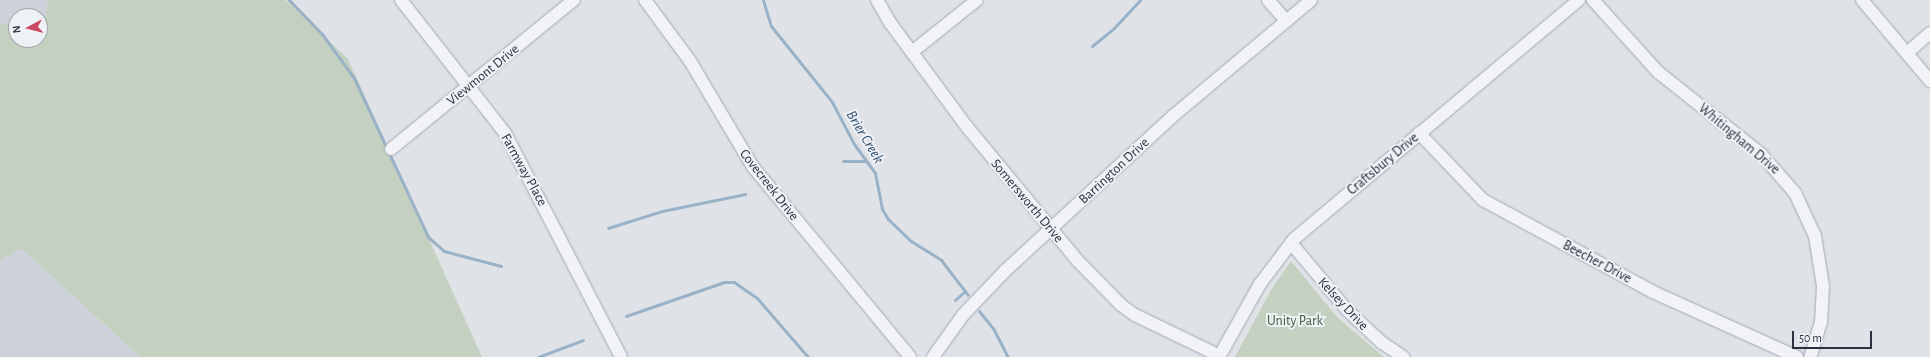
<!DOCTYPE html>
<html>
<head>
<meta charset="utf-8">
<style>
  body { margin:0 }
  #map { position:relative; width:1930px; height:357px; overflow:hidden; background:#dfe3e8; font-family:"Alegreya Sans",sans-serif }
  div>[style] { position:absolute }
  .built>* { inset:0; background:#cdd2da }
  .green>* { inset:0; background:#c5d1c0 }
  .stream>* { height:3px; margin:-1.5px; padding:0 1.5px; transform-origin:1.5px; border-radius:1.5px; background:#9ab2c7 }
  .roads { filter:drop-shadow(0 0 1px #a4aab2) drop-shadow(0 0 1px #a4aab2) }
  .street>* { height:12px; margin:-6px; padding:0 6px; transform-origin:6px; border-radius:6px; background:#f1f3f6 }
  span { translate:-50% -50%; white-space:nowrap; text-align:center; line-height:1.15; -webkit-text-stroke:4px #eef1f5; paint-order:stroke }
  .street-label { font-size:14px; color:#28313e }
  .park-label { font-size:14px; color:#3e5a36 }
  .water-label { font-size:15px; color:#335171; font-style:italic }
  .north { position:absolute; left:8px; top:8px; width:40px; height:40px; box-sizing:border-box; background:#eef1f5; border:1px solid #9fa4ac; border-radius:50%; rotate:263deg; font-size:11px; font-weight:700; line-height:16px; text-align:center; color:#28313e }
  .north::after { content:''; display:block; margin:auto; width:14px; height:18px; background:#cb465e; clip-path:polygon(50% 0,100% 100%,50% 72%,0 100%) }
  .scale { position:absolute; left:1792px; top:331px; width:80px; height:18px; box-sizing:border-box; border:2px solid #28313e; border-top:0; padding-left:5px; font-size:12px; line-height:14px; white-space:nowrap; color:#28313e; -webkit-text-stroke:3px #eef1f5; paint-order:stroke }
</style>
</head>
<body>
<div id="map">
  <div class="built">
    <i style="clip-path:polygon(0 0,48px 0,44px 22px,40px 22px,40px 16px,16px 16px,16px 23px,0 24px)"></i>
    <i style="clip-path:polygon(22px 249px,140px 357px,0 357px,0 260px)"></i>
  </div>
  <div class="green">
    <i style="clip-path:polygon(48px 0,286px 0,348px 59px,482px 357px,140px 357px,22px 249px,0 260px,0 24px,16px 23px,16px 40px,40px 40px,40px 22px,44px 22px)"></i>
    <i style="clip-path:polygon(1291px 261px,1338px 318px,1384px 357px,1235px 357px,1271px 290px)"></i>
  </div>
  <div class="stream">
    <i style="left:289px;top:0;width:47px;rotate:45.9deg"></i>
    <i style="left:322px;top:34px;width:54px;rotate:54deg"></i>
    <i style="left:354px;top:78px;width:175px;rotate:65deg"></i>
    <i style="left:428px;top:237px;width:21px;rotate:41deg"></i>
    <i style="left:444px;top:251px;width:59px;rotate:14.7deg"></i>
    <i style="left:763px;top:0;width:27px;rotate:73deg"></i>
    <i style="left:771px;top:26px;width:97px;rotate:51.2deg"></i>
    <i style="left:832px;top:102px;width:47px;rotate:62.4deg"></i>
    <i style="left:854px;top:144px;width:36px;rotate:54deg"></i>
    <i style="left:875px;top:173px;width:37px;rotate:79deg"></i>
    <i style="left:882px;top:209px;width:12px;rotate:59deg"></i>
    <i style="left:888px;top:219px;width:32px;rotate:44deg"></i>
    <i style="left:911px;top:241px;width:36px;rotate:32deg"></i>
    <i style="left:941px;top:260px;width:44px;rotate:52.4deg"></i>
    <i style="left:1092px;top:46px;width:28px;rotate:-39deg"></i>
    <i style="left:1114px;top:28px;width:38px;rotate:-47deg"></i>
    <i style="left:843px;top:161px;width:23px"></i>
    <i style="left:608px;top:228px;width:57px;rotate:-17.5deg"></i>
    <i style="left:662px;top:211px;width:85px;rotate:-11.6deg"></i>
    <i style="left:955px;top:300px;width:13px;rotate:-42deg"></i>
    <i style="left:979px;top:311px;width:22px;rotate:51deg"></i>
    <i style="left:993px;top:328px;width:33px;rotate:63deg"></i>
    <i style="left:626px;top:316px;width:104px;rotate:-19.1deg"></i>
    <i style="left:724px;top:282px;width:10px"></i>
    <i style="left:734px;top:282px;width:28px;rotate:35deg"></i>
    <i style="left:757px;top:298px;width:78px;rotate:49.2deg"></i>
    <i style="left:538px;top:357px;width:48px;rotate:-20.7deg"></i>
  </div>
  <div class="roads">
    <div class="street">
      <i style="left:401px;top:0;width:169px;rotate:52deg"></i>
      <i style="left:505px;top:133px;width:252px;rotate:62.6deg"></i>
      <i style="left:645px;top:0;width:76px;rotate:53.6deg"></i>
      <i style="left:690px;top:61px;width:123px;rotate:59.3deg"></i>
      <i style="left:753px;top:167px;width:246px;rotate:50.4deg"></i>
      <i style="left:877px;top:0;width:28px;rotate:60deg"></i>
      <i style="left:891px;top:24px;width:128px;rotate:53.6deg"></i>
      <i style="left:967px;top:127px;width:173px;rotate:50.4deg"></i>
      <i style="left:1077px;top:260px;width:63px;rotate:45.6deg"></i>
      <i style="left:1121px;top:305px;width:17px;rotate:36deg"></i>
      <i style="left:1135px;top:315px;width:94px;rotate:25.8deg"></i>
      <i style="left:1268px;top:0;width:28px;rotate:49deg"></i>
      <i style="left:1593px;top:0;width:97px;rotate:47.9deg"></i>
      <i style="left:1658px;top:72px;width:132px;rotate:38.5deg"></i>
      <i style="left:1761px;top:154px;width:52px;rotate:48.9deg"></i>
      <i style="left:1795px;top:193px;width:47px;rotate:65.1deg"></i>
      <i style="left:1815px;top:236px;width:51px;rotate:80.9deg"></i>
      <i style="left:1823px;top:286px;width:36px;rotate:93deg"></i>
      <i style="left:1821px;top:322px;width:37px;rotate:107deg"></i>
      <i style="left:1862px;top:0;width:106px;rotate:50deg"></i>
      <i style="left:912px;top:52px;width:83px;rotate:-38.7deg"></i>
      <i style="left:1907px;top:53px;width:30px;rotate:-41deg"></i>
      <i style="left:1419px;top:133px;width:93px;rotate:46.3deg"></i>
      <i style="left:1483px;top:200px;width:193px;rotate:28.4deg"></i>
      <i style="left:1653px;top:292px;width:158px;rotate:24.3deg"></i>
      <i style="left:391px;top:149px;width:236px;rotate:-39.2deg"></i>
      <i style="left:1291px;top:243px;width:87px;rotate:50.1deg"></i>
      <i style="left:1347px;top:310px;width:47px;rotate:43.3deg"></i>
      <i style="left:1381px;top:342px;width:27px;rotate:34deg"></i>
      <i style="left:933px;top:357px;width:52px;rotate:-54.5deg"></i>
      <i style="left:963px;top:315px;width:61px;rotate:-46.3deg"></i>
      <i style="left:1005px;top:271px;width:229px;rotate:-42.7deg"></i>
      <i style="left:1173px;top:116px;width:180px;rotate:-40deg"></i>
      <i style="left:1219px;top:357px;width:84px;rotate:-60.7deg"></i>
      <i style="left:1260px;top:284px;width:56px;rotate:-52.9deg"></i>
      <i style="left:1294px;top:239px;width:372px;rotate:-40deg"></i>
    </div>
  </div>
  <div class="street-label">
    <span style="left:483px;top:75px;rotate:-39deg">Viewmont Drive</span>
    <span style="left:1739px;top:139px;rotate:40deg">Whitingham Drive</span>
    <span style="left:1383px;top:164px;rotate:-40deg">Craftsbury Drive</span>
    <span style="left:524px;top:170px;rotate:61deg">Farmway Place</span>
    <span style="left:1114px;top:171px;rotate:-43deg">Barrington Drive</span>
    <span style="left:769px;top:185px;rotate:52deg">Covecreek Drive</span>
    <span style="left:1027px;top:201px;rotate:50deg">Somersworth Drive</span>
    <span style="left:1597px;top:262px;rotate:28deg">Beecher Drive</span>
    <span style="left:1343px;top:304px;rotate:47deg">Kelsey Drive</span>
  </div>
  <div class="park-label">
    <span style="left:1295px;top:321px">Unity Park</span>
  </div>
  <div class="water-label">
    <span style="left:865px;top:137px;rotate:59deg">Brier Creek</span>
  </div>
  <div class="north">N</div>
  <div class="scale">50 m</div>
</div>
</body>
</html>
